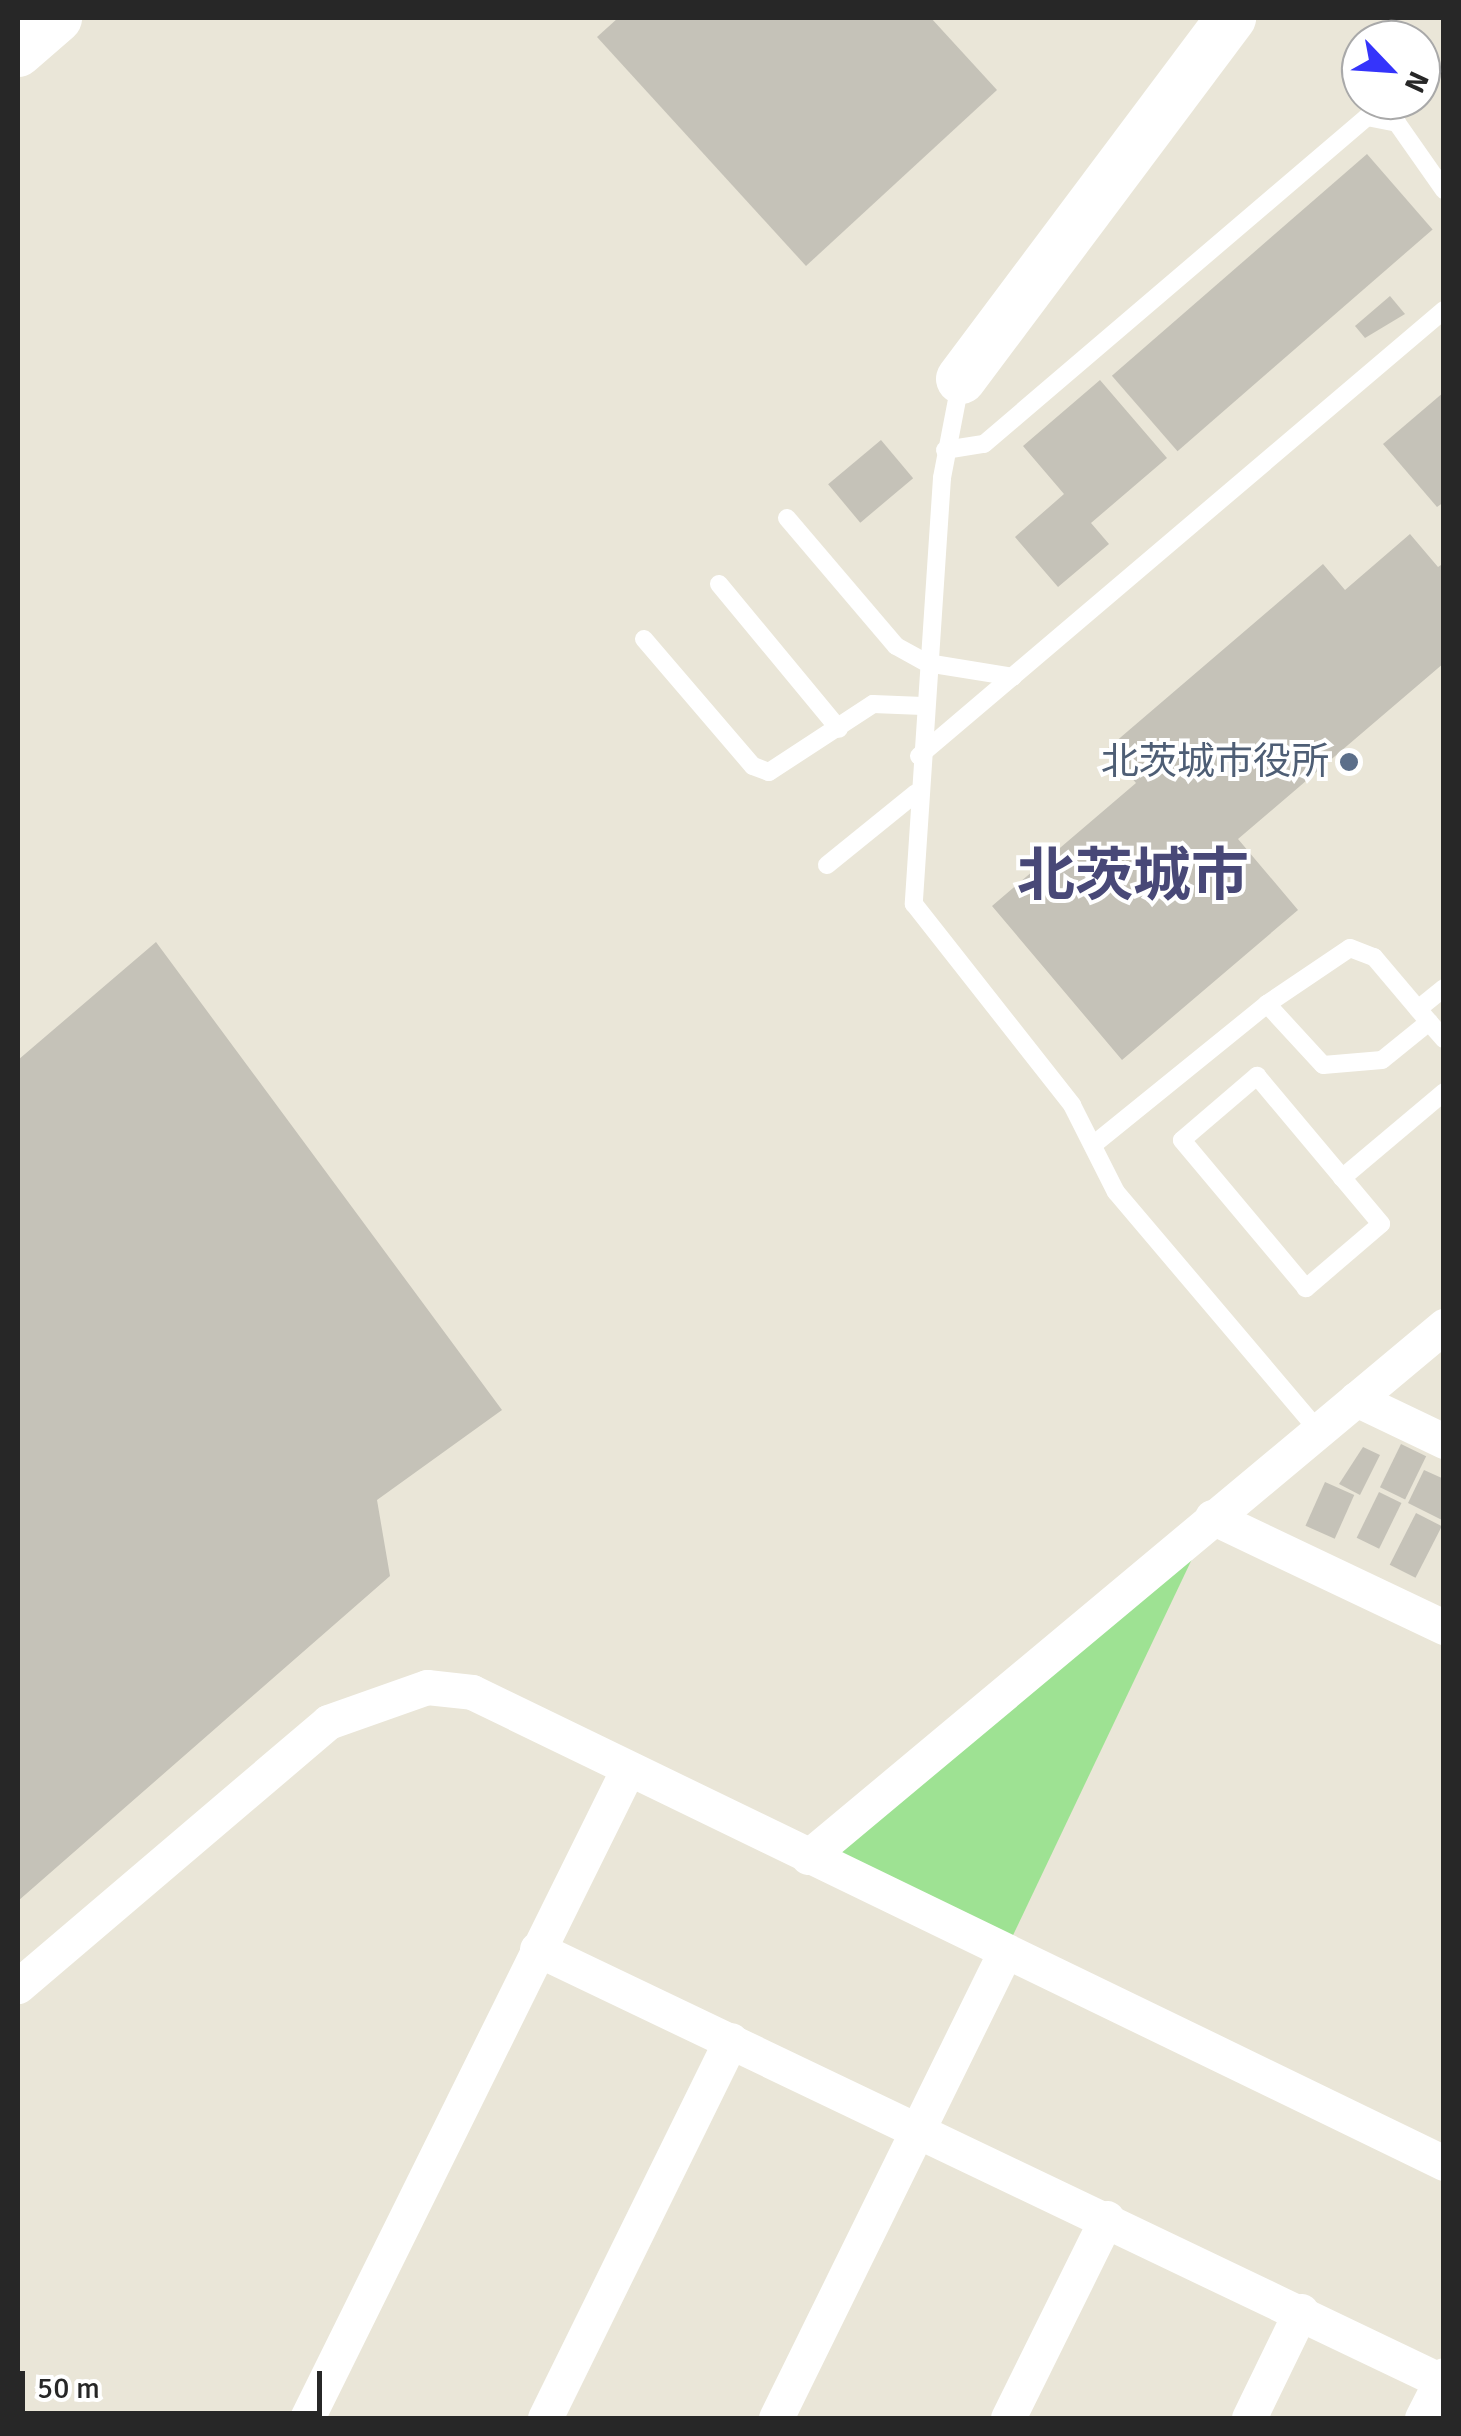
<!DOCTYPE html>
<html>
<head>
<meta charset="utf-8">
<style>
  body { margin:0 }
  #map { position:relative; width:1461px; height:2436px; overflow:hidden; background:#eae6d8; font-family:Signika,"Noto Sans JP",sans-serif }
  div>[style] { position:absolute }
  .green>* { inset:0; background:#9ee293 }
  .building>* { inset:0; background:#c5c2b8; transform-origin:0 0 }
  .lane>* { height:18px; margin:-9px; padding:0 9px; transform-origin:9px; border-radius:9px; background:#fff }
  .street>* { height:35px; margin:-17.5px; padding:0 17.5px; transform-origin:17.5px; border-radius:17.5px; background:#fff }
  .secondary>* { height:50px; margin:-25px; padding:0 25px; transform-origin:25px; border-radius:25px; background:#fff }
  .dots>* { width:28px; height:28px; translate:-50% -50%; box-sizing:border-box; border:5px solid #fff; border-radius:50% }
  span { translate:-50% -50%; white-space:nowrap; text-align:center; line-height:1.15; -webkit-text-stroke:8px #fff; paint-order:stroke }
  .service-label { font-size:38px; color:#4e5e75 }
  .right { translate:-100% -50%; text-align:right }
  .town-label { font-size:58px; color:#484877; font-weight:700 }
  .frame { position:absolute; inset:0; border:20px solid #272727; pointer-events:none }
  .north { position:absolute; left:1341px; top:20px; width:100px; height:100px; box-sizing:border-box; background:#fff; border:2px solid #a9a9a9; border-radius:50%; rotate:115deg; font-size:28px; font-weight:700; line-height:40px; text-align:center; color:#272727 }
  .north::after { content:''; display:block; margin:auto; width:35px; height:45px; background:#3534fb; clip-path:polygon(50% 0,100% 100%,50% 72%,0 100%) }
  .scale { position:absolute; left:20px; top:2371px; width:302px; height:45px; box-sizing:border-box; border:5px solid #272727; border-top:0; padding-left:12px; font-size:30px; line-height:35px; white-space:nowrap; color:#272727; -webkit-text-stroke:8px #fff; paint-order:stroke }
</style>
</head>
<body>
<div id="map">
  <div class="green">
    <i style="clip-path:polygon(1212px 1517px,1005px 1952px,808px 1857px)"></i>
  </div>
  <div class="building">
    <i style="clip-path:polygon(618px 18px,931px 18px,997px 90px,806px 266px,597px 37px)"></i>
    <i style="left:1367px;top:154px;width:100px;height:338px;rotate:49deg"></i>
    <i style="clip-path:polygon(1390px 296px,1405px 314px,1365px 338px,1355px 326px)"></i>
    <i style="clip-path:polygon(1100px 380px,1167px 458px,1091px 523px,1109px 544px,1058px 587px,1015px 537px,1064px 494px,1023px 446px)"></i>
    <i style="clip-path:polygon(1444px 392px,1444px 502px,1437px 507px,1383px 444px)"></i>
    <i style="left:881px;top:440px;width:50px;height:69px;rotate:50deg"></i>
    <i style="clip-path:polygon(1410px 534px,1438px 567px,1444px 563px,1444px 663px,1238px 839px,1298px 910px,1122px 1060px,992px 906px,1136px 783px,1107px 749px,1323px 564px,1345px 590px)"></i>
    <i style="clip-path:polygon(156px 942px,502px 1410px,377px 1500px,390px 1576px,18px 1901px,18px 1060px)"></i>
    <i style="left:1401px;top:1444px;width:28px;height:48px;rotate:26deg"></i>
    <i style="clip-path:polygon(1363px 1447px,1380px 1455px,1360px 1495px,1339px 1484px)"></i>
    <i style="clip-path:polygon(1424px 1470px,1444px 1479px,1444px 1521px,1408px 1503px)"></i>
    <i style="left:1325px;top:1482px;width:32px;height:48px;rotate:24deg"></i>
    <i style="left:1379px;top:1492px;width:25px;height:51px;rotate:26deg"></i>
    <i style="left:1416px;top:1513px;width:29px;height:58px;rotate:27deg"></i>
  </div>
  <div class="lane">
    <i style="left:961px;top:379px;width:101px;rotate:100.9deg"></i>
    <i style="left:942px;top:478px;width:427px;rotate:93.8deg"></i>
    <i style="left:914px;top:904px;width:256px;rotate:51.8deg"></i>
    <i style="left:1072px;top:1105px;width:97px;rotate:63.2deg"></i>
    <i style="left:1116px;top:1192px;width:312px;rotate:49.7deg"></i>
    <i style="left:945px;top:450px;width:39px;rotate:-9deg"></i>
    <i style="left:984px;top:444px;width:504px;rotate:-40.49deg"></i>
    <i style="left:1367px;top:117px;width:31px;rotate:11deg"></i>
    <i style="left:1397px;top:123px;width:82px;rotate:55deg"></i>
    <i style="left:787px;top:518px;width:168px;rotate:49.6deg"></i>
    <i style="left:896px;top:646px;width:35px;rotate:29deg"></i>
    <i style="left:927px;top:663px;width:87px;rotate:9.2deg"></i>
    <i style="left:719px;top:584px;width:188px;rotate:50.4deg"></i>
    <i style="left:644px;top:639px;width:167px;rotate:49.4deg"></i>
    <i style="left:753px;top:766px;width:17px;rotate:21deg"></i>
    <i style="left:769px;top:772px;width:124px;rotate:-33.2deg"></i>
    <i style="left:873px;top:704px;width:50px;rotate:2.3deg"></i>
    <i style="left:919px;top:756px;width:689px;rotate:-40.35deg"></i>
    <i style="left:827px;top:865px;width:114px;rotate:-39deg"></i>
    <i style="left:1418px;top:1009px;width:33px;rotate:-39deg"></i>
    <i style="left:1429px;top:1022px;width:60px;rotate:141deg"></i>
    <i style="left:1382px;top:1060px;width:59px;rotate:175.2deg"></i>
    <i style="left:1323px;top:1065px;width:83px;rotate:-132.6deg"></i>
    <i style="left:1267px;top:1004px;width:100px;rotate:-34deg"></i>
    <i style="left:1350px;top:948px;width:26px;rotate:21deg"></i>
    <i style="left:1374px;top:957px;width:85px;rotate:49.8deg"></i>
    <i style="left:1429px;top:1022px;width:23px;rotate:49deg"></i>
    <i style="left:1257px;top:1076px;width:193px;rotate:50deg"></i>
    <i style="left:1381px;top:1224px;width:99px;rotate:139.5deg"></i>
    <i style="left:1306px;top:1288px;width:193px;rotate:-130deg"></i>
    <i style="left:1182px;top:1140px;width:99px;rotate:-40.5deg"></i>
    <i style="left:1093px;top:1145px;width:224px;rotate:-39deg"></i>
    <i style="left:1342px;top:1178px;width:133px;rotate:-40.1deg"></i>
  </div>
  <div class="street">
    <i style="left:1356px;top:1399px;width:98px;rotate:25.5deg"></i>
    <i style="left:1212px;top:1517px;width:257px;rotate:25.4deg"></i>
    <i style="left:808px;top:1857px;width:829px;rotate:-39.86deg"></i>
    <i style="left:537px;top:1949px;width:1002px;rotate:25.54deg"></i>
    <i style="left:18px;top:1986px;width:407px;rotate:-40.4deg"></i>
    <i style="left:328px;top:1722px;width:105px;rotate:-19.5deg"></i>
    <i style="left:427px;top:1687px;width:45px;rotate:6.3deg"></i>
    <i style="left:472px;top:1692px;width:1080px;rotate:25.85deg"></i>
    <i style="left:307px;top:2418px;width:724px;rotate:-63.68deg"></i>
    <i style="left:545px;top:2418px;width:421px;rotate:-63.8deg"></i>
    <i style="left:776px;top:2418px;width:519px;rotate:-63.83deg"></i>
    <i style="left:1008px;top:2418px;width:223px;rotate:-63.7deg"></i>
    <i style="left:1249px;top:2418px;width:119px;rotate:-64.1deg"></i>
    <i style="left:1422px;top:2418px;width:48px;rotate:-62.9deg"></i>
  </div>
  <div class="secondary">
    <i style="left:18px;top:52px;width:52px;rotate:-41.1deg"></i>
    <i style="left:961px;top:379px;width:451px;rotate:-53.2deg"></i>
  </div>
  <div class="dots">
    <i style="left:1349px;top:762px;background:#5c6f8a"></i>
  </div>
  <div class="service-label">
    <span class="right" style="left:1329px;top:762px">北茨城市役所</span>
  </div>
  <div class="town-label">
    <span style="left:1133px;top:876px">北茨城市</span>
  </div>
  <div class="frame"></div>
  <div class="north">N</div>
  <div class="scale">50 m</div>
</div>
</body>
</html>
